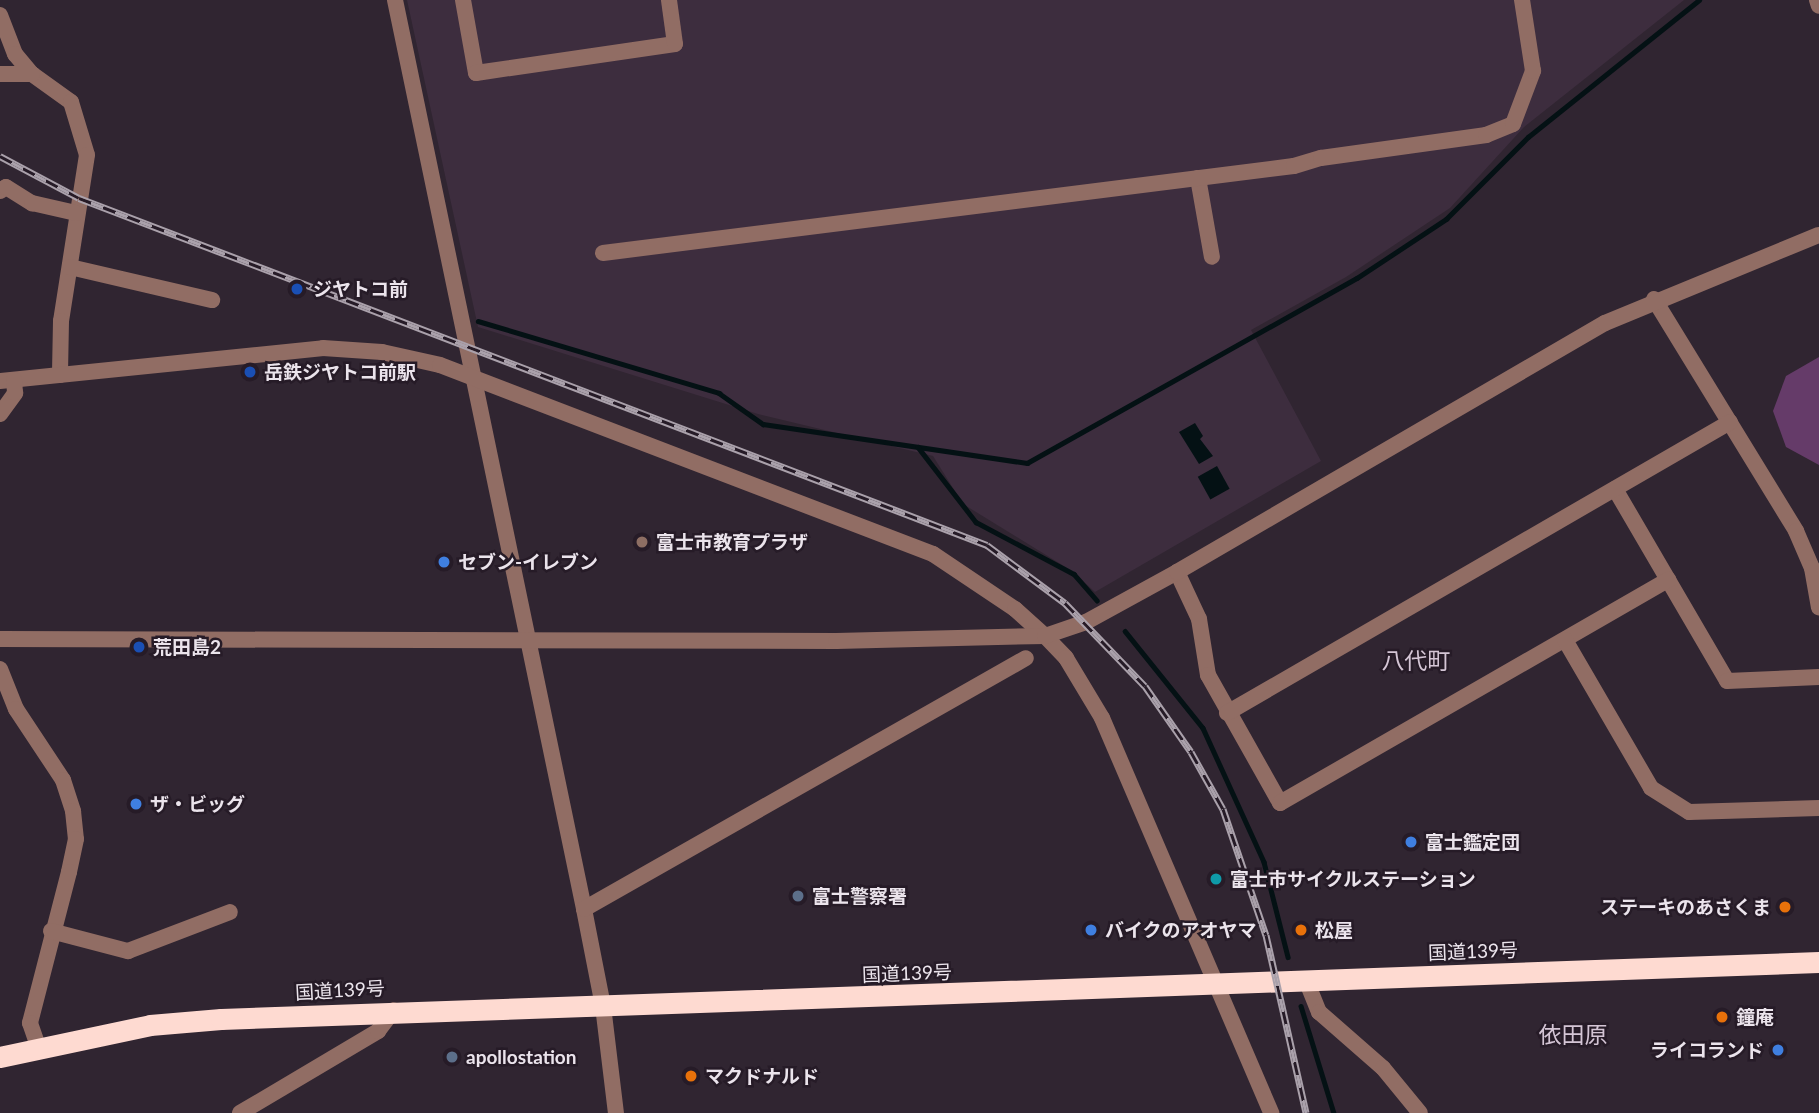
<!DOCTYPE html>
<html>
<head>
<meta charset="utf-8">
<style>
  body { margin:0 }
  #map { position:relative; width:1819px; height:1113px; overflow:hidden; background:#302531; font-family:Lato,"Noto Sans JP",sans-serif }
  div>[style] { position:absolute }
  .built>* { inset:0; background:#3d2d3e }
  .green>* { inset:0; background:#653b69 }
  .water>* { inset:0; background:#041114; transform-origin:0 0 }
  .stream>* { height:4.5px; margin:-2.25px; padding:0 2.25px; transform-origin:2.25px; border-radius:2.25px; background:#041114 }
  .minor>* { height:16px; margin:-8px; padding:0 8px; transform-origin:8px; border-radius:8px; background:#916d64 }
  .highway>* { height:21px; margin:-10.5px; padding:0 10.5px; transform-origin:10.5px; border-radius:10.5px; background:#fedad1 }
  .rail>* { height:7px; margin-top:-3.5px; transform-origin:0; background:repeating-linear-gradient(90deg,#261b27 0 13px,#aaa1ab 0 26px); box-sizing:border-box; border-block:2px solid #aaa1ab }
  .dots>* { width:19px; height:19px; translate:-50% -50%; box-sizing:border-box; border:4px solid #261b27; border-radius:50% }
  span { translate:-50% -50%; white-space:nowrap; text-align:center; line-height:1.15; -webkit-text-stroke:5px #261b27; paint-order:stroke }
  .poi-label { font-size:19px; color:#ebe4ec; font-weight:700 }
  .left { translate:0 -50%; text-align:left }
  .right { translate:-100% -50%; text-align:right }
  .street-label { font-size:19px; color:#ebe4ec }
  .quarter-label { font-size:23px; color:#d4c5d5 }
</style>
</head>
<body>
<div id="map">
  <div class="built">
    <i style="clip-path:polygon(407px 0,1684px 0,1524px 127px,1450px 208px,1346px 277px,1251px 330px,1321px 461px,1095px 592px,1072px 571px,963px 504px,933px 456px,758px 414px,478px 327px)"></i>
  </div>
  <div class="green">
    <i style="clip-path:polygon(1819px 357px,1819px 465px,1786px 447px,1773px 411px,1786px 376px)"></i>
  </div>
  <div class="water">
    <i style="clip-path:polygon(1195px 423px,1203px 436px,1200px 439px,1213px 456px,1199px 464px,1179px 432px)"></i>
    <i style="left:1217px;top:466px;width:26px;height:22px;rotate:61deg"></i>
  </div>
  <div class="stream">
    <i style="left:478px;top:321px;width:252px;rotate:16.6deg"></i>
    <i style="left:719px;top:393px;width:54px;rotate:35.2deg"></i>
    <i style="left:763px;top:424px;width:267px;rotate:8.4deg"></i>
    <i style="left:1027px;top:463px;width:378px;rotate:-29.3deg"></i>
    <i style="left:1357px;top:278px;width:107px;rotate:-33.5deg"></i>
    <i style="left:1446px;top:219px;width:116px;rotate:-45deg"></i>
    <i style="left:1528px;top:137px;width:219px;rotate:-38.7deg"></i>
    <i style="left:918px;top:447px;width:95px;rotate:52.3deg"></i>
    <i style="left:976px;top:522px;width:111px;rotate:28deg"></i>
    <i style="left:1074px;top:574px;width:35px;rotate:49deg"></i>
    <i style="left:1125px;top:631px;width:124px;rotate:51.2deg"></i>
    <i style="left:1203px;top:728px;width:147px;rotate:65.5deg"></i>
    <i style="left:1264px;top:862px;width:98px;rotate:75.8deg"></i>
    <i style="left:1301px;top:1006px;width:112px;rotate:72.9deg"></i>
  </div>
  <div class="minor">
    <i style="left:395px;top:0;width:928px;rotate:78.25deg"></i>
    <i style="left:584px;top:909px;width:99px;rotate:78.9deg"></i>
    <i style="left:603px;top:1006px;width:108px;rotate:83.1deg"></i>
    <i style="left:463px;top:0;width:74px;rotate:79.9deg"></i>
    <i style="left:476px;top:73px;width:201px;rotate:-8.3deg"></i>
    <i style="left:675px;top:44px;width:44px;rotate:-97.8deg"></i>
    <i style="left:1817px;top:0;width:6px;rotate:72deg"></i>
    <i style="left:0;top:15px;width:42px;rotate:69deg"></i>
    <i style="left:15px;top:54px;width:26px;rotate:50deg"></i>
    <i style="left:32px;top:74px;width:48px;rotate:35.7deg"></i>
    <i style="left:71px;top:102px;width:55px;rotate:73.2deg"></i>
    <i style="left:87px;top:155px;width:168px;rotate:98.9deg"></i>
    <i style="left:61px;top:321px;width:54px;rotate:91.1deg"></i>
    <i style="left:0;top:74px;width:32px"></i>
    <i style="left:1198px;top:178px;width:80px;rotate:80deg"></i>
    <i style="left:0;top:191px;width:7px;rotate:-34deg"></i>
    <i style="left:6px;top:187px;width:31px;rotate:32deg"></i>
    <i style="left:32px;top:203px;width:45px;rotate:12.8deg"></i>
    <i style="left:603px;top:253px;width:696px;rotate:-7.18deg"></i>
    <i style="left:1294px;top:166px;width:28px;rotate:-17deg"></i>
    <i style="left:1321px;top:158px;width:167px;rotate:-7.9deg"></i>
    <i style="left:1486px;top:135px;width:29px;rotate:-22deg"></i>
    <i style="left:1513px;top:124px;width:57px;rotate:-69.3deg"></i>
    <i style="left:1533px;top:71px;width:72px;rotate:-98.8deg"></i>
    <i style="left:70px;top:267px;width:146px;rotate:13.1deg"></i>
    <i style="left:1654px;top:299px;width:272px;rotate:58.5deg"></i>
    <i style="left:1796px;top:531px;width:40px;rotate:66.6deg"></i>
    <i style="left:1812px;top:568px;width:40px;rotate:80deg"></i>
    <i style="left:0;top:381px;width:325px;rotate:-5.8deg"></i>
    <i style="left:323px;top:348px;width:59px;rotate:3.9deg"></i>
    <i style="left:382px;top:352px;width:59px;rotate:12.6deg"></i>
    <i style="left:440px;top:365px;width:528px;rotate:20.98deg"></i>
    <i style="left:933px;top:554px;width:99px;rotate:33.9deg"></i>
    <i style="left:1015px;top:609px;width:40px;rotate:42deg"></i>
    <i style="left:1045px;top:636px;width:30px;rotate:46deg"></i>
    <i style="left:1066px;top:658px;width:70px;rotate:59deg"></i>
    <i style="left:1102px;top:718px;width:430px;rotate:66.8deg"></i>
    <i style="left:0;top:414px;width:26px;rotate:-54deg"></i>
    <i style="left:15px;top:393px;width:13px;rotate:-94deg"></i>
    <i style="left:1615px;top:489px;width:222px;rotate:59.7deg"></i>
    <i style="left:1727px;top:681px;width:92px;rotate:-2.5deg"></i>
    <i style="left:1177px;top:572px;width:52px;rotate:64.9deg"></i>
    <i style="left:1199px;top:619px;width:57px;rotate:80.9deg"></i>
    <i style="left:1208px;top:675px;width:147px;rotate:60.6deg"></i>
    <i style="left:1280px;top:803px;width:448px;rotate:-29.9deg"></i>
    <i style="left:0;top:639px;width:836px;rotate:0.14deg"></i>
    <i style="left:836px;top:641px;width:209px;rotate:-1.4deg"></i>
    <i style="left:1045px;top:636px;width:43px;rotate:-18.9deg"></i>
    <i style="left:1086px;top:622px;width:104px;rotate:-28.8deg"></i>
    <i style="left:1177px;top:572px;width:495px;rotate:-30.2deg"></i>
    <i style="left:1605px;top:323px;width:231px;rotate:-22.4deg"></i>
    <i style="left:1565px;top:640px;width:171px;rotate:59.8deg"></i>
    <i style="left:1651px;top:788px;width:45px;rotate:32.3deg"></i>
    <i style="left:1689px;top:812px;width:130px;rotate:-1.8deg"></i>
    <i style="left:0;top:669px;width:43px;rotate:68.2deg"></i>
    <i style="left:16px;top:709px;width:85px;rotate:56.5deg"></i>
    <i style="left:63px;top:780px;width:33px;rotate:72deg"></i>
    <i style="left:73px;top:811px;width:28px;rotate:84deg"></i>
    <i style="left:76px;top:839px;width:34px;rotate:102deg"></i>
    <i style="left:69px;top:872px;width:156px;rotate:104.5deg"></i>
    <i style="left:30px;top:1023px;width:24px;rotate:71deg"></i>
    <i style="left:1227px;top:713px;width:581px;rotate:-30.05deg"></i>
    <i style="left:584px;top:909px;width:508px;rotate:-29.59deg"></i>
    <i style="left:51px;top:931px;width:80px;rotate:14.6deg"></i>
    <i style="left:128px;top:951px;width:109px;rotate:-20.9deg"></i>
    <i style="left:1306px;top:980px;width:35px;rotate:68deg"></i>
    <i style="left:1319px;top:1012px;width:85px;rotate:41.2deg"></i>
    <i style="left:1383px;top:1068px;width:58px;rotate:50.6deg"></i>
    <i style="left:240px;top:1113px;width:161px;rotate:-30.7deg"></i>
    <i style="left:378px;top:1031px;width:26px;rotate:-53deg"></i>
  </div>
  <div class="highway">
    <i style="left:0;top:1057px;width:153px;rotate:-12deg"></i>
    <i style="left:150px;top:1025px;width:71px;rotate:-4.8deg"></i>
    <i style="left:221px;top:1019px;width:1599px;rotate:-2.04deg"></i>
  </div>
  <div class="rail">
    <i style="left:0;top:156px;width:89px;rotate:28deg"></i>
    <i style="left:79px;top:198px;width:972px;rotate:20.91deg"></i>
    <i style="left:987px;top:545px;width:97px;rotate:36.6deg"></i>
    <i style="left:1065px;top:603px;width:115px;rotate:46.1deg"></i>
    <i style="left:1145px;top:686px;width:80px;rotate:55.1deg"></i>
    <i style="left:1191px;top:752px;width:65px;rotate:60.7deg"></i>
    <i style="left:1223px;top:809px;width:133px;rotate:71.2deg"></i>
    <i style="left:1266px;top:935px;width:182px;rotate:77.3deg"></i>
  </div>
  <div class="dots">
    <i style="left:297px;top:289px;background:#1a4fb4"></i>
    <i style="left:250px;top:372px;background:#1a4fb4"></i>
    <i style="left:642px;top:542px;background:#8d6e63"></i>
    <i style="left:444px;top:562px;background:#3f7fe0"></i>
    <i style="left:139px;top:647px;background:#1a4fb4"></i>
    <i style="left:136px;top:804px;background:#3f7fe0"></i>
    <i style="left:1411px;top:842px;background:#3f7fe0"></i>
    <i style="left:1216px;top:879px;background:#0f9aa8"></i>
    <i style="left:798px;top:896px;background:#5c6f8a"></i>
    <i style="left:1785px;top:907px;background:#e8710a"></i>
    <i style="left:1091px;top:930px;background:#3f7fe0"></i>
    <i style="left:1301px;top:930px;background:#e8710a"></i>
    <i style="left:1722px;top:1017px;background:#e8710a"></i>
    <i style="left:1778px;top:1050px;background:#3f7fe0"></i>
    <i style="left:452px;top:1057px;background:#5c6f8a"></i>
    <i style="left:691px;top:1076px;background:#e8710a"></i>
  </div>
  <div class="poi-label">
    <span class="left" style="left:313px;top:289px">ジヤトコ前</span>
    <span class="left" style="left:264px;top:372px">岳鉄ジヤトコ前駅</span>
    <span class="left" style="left:656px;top:542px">富士市教育プラザ</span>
    <span class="left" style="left:458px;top:562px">セブン-イレブン</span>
    <span class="left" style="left:153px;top:647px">荒田島2</span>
    <span class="left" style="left:150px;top:804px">ザ・ビッグ</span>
    <span class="left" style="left:1425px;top:842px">富士鑑定団</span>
    <span class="left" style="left:1230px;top:879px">富士市サイクルステーション</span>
    <span class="left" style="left:812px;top:896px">富士警察署</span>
    <span class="right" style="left:1771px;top:907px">ステーキのあさくま</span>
    <span class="left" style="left:1105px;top:930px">バイクのアオヤマ</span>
    <span class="left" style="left:1315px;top:930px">松屋</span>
    <span class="left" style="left:1736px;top:1017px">鐘庵</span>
    <span class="right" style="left:1764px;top:1050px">ライコランド</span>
    <span class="left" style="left:466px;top:1057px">apollostation</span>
    <span class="left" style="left:705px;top:1076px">マクドナルド</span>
  </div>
  <div class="street-label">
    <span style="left:1473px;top:951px;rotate:-2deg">国道139号</span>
    <span style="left:907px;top:973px;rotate:-2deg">国道139号</span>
    <span style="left:340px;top:990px;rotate:-3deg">国道139号</span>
  </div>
  <div class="quarter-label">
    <span style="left:1416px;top:660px">八代町</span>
    <span style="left:1573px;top:1034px">依田原</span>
  </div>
</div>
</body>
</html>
